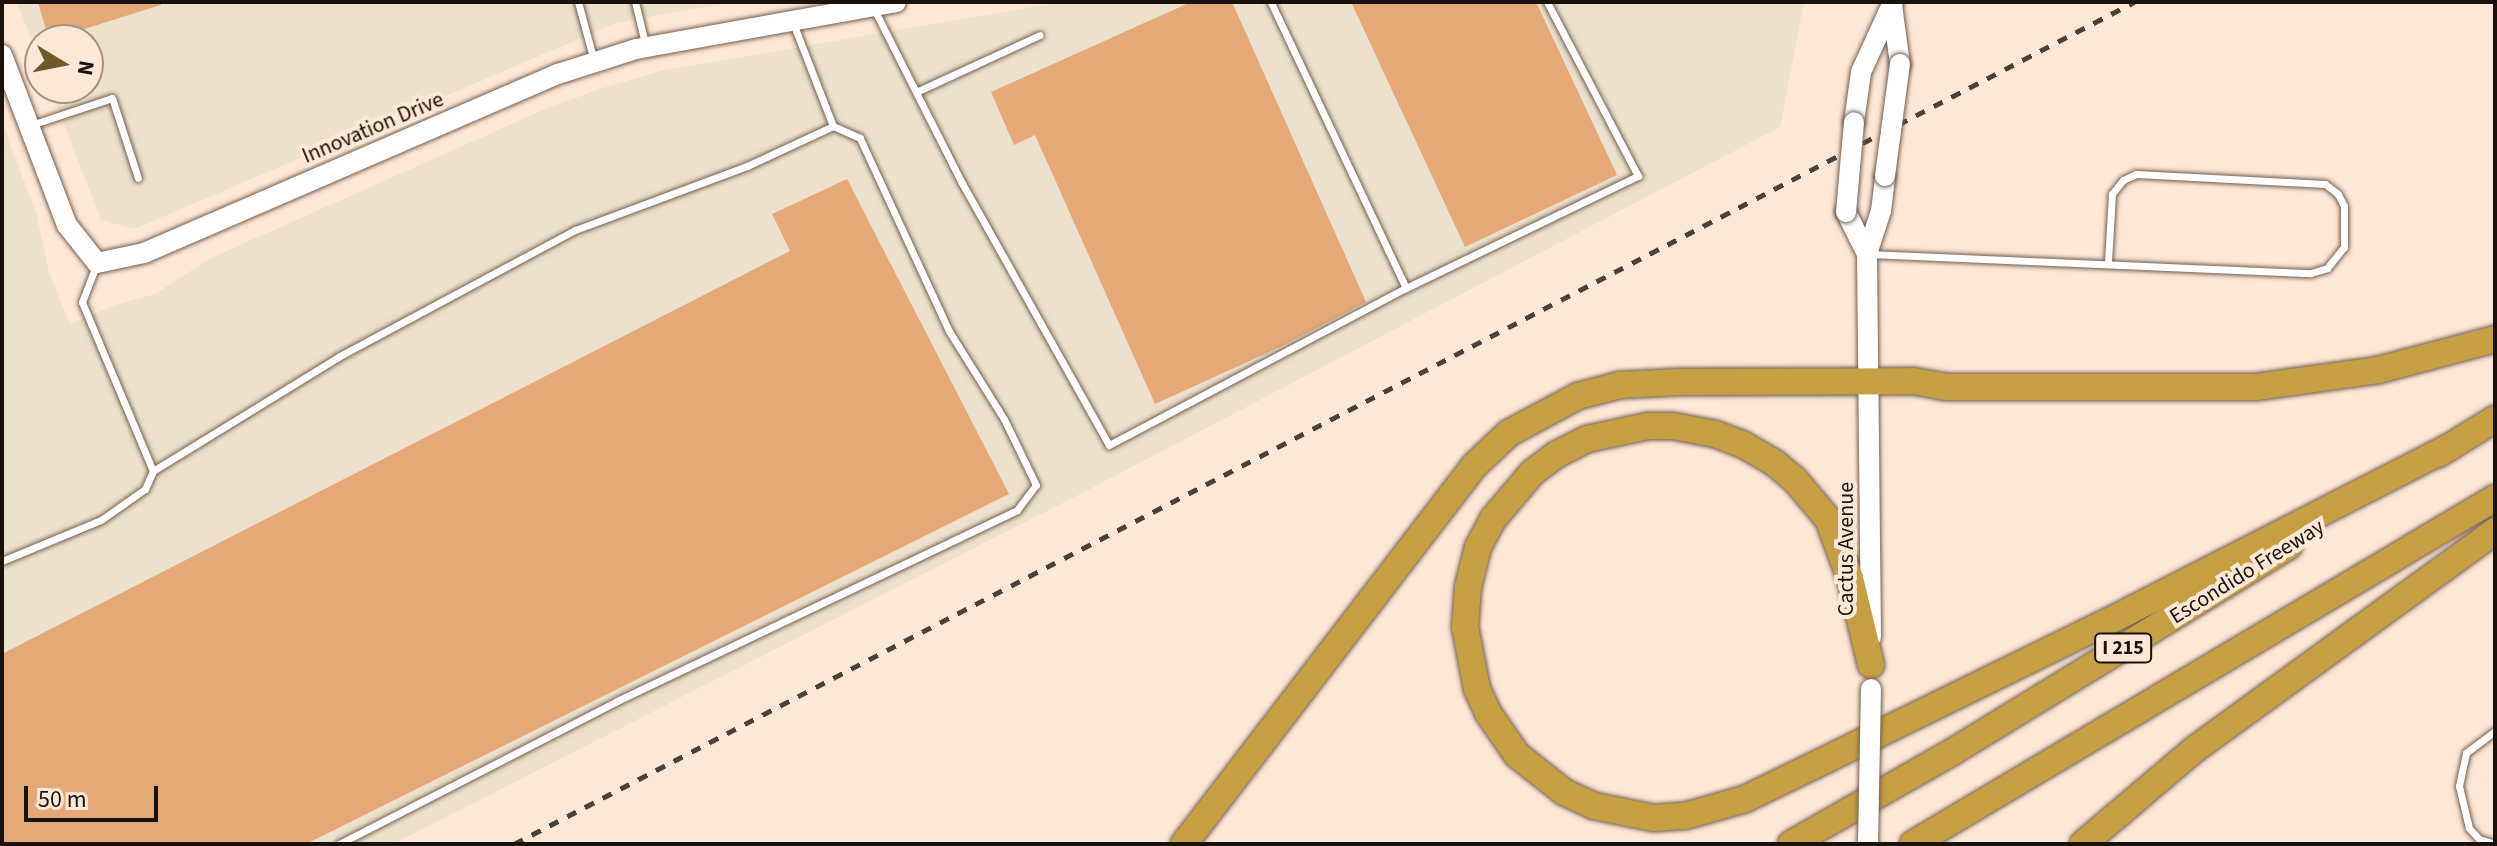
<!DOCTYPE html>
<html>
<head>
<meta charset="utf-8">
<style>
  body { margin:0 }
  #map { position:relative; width:2497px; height:846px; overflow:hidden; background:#fde7d6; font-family:"Source Sans 3",sans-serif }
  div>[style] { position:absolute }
  .industrial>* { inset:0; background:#ebe1cc }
  .building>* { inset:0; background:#e4a977 }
  .roads { filter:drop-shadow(0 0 2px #725f50) drop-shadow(0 0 2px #725f50) }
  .lane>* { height:7px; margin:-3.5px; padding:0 3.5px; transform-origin:3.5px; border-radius:3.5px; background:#fff }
  .secondary>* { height:20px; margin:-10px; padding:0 10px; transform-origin:10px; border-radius:10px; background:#fff }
  .highway>* { height:26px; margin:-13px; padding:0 13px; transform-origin:13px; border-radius:13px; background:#c79f43 }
  .rail>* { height:5px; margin-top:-2.5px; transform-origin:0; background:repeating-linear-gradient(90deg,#4c4138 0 10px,transparent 0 20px) }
  .bridges { filter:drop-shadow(0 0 2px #725f50) drop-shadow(0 0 2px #725f50) }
  .secondary-bridge>* { height:20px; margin:-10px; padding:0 10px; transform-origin:10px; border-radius:10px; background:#fff }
  span { translate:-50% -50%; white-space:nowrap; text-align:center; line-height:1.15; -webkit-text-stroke:8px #fde7d6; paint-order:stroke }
  .shield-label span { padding:2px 6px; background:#fde7d6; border:2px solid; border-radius:6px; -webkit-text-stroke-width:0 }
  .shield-label { font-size:20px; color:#1a120c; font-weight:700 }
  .street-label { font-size:22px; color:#1a120c }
  .frame { position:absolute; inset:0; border:4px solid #1a120c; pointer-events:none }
  .north { position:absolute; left:24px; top:24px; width:80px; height:80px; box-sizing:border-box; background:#fde7d6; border:2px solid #a29285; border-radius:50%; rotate:100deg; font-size:22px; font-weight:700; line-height:32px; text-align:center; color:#1a120c }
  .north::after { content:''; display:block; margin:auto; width:28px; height:36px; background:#6e5a29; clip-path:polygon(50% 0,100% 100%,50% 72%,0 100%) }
  .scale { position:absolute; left:24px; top:786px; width:134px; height:36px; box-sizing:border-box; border:4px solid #1a120c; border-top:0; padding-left:10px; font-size:24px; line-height:28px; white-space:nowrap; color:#1a120c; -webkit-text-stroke:6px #fde7d6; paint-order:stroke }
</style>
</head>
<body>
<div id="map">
  <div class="industrial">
    <i style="clip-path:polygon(17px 2px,732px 2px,616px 23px,134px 229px,101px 220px,50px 88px,88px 88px,88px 40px,40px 40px,40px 62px)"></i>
    <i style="clip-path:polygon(1060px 2px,1804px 2px,1780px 127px,1088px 490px,393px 844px,2px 844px,2px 123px,36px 213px,49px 272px,70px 324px,116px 305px,155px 294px,209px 259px,534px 114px,596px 90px,661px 71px)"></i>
  </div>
  <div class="building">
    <i style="clip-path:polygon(38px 2px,161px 2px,161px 5px,49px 40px)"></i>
    <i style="clip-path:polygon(1191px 2px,1232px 2px,1366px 302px,1280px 347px,1155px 404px,1035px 135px,1014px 145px,991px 92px)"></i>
    <i style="clip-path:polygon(1351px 2px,1536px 2px,1617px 175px,1465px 247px)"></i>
    <i style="clip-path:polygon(847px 179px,1009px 494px,306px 844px,2px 844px,2px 654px,790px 251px,772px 214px)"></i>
  </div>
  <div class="roads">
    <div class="lane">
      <i style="left:578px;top:2px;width:61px;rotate:74.8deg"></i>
      <i style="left:635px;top:2px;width:46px;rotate:76.3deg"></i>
      <i style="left:873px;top:7px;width:197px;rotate:63.2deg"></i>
      <i style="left:962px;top:183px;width:300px;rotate:60.7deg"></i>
      <i style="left:1109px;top:445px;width:336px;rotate:-27.9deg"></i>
      <i style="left:1406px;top:288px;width:316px;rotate:-115.3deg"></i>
      <i style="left:916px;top:92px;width:136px;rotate:-24.7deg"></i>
      <i style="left:31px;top:125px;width:85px;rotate:-18.4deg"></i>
      <i style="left:112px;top:98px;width:84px;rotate:72deg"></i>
      <i style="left:1869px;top:254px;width:442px;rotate:2.5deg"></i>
      <i style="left:2311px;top:273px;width:17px;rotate:-17deg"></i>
      <i style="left:2327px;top:268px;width:27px;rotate:-51deg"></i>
      <i style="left:2344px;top:247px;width:41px;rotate:-90deg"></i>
      <i style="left:2344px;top:206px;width:13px;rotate:-117deg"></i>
      <i style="left:2338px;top:194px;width:16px;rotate:-142deg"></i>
      <i style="left:2325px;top:184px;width:189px;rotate:-177deg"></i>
      <i style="left:2136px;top:174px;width:14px;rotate:155deg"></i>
      <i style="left:2123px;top:180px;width:18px;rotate:128deg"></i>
      <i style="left:2112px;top:194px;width:68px;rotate:93.4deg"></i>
      <i style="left:1406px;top:288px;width:258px;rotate:-25.8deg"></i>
      <i style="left:1638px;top:176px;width:196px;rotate:-117.6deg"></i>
      <i style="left:153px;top:471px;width:217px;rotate:-31.6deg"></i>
      <i style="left:338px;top:357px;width:269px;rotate:-28.2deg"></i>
      <i style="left:575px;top:230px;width:184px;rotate:-20.4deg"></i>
      <i style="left:747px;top:166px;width:95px;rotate:-24.9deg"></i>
      <i style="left:2px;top:561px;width:107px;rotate:-22.5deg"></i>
      <i style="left:101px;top:520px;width:54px;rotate:-35.2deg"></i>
      <i style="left:145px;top:489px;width:20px;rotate:-66deg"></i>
      <i style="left:153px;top:471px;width:183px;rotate:-112.8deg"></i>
      <i style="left:82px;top:302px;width:40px;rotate:-69deg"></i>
      <i style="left:2495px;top:731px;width:36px;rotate:143deg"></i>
      <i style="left:2466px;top:753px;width:34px;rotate:102deg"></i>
      <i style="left:2459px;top:786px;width:43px;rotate:76.6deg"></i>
      <i style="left:2469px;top:828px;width:15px;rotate:48deg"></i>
      <i style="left:2479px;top:839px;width:17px;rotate:17deg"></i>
      <i style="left:339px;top:844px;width:313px;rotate:-27.2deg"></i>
      <i style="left:617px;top:701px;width:443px;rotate:-25.5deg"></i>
      <i style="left:1017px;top:510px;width:31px;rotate:-53deg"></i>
      <i style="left:1036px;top:485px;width:73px;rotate:-115.9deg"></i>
      <i style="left:1004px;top:419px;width:104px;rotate:-122deg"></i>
      <i style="left:949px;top:331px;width:213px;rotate:-114.8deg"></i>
      <i style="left:860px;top:138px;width:30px;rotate:-156deg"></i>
      <i style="left:833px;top:126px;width:110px;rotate:-111.2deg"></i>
    </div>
    <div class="secondary">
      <i style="left:1892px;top:5px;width:60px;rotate:82.3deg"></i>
      <i style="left:2px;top:55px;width:182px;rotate:69.1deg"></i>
      <i style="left:67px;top:225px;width:48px;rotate:51.7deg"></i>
      <i style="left:97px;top:263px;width:48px;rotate:-12deg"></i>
      <i style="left:144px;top:253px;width:451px;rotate:-23.4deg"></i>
      <i style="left:558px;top:74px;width:82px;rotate:-17.8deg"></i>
      <i style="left:636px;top:49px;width:264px;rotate:-10.2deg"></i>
      <i style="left:1854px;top:122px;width:50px;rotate:-82deg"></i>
      <i style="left:1861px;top:72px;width:77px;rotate:-65.4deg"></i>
      <i style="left:1846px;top:212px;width:47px;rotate:63.4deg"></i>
      <i style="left:1871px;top:637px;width:383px;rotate:-90.6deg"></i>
      <i style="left:1867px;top:254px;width:45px;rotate:-72deg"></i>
      <i style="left:1881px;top:211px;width:35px;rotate:-83deg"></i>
    </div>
    <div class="highway">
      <i style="left:2438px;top:454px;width:67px;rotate:-31.6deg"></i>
      <i style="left:1871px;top:665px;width:89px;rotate:-103.6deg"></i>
      <i style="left:1850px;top:578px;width:63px;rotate:-110.4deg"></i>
      <i style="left:1828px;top:519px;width:51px;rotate:-130.2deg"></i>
      <i style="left:1795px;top:480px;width:26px;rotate:-140deg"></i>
      <i style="left:1775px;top:463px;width:36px;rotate:-150deg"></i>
      <i style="left:1744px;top:445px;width:31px;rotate:-159deg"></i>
      <i style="left:1715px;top:434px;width:43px;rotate:-169.2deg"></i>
      <i style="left:1673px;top:426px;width:25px;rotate:180deg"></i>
      <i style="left:1648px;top:426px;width:62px;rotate:168deg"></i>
      <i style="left:1587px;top:439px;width:34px;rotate:153deg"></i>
      <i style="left:1557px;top:454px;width:31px;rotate:143deg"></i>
      <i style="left:1532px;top:473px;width:60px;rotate:130.3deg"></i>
      <i style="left:1493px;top:519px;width:32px;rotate:118deg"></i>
      <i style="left:1478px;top:547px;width:41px;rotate:104deg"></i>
      <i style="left:1468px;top:587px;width:40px;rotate:94.3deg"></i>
      <i style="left:1465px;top:627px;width:63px;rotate:79deg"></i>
      <i style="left:1477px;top:689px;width:26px;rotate:65deg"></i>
      <i style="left:1488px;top:713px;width:51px;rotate:55.4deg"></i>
      <i style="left:1517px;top:755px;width:60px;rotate:38.2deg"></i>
      <i style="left:1564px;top:792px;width:33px;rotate:25deg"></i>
      <i style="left:1594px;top:806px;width:61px;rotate:11.3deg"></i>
      <i style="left:1654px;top:818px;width:31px;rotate:-4deg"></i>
      <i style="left:1685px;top:816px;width:62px;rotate:-15.8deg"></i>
      <i style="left:1745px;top:799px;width:76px;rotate:-25.9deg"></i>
      <i style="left:1813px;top:766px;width:352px;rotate:-26.1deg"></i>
      <i style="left:2129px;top:611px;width:362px;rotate:-27.1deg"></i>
      <i style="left:1184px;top:844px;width:476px;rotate:-52.5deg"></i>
      <i style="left:1474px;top:466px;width:48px;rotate:-43.3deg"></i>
      <i style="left:1509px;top:433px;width:78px;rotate:-28.2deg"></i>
      <i style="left:1578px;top:396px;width:43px;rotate:-14.7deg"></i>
      <i style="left:1620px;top:385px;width:60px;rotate:-2.9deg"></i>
      <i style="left:1680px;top:382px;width:233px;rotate:-0.2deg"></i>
      <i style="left:1913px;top:381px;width:35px;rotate:10deg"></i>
      <i style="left:1947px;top:387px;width:309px"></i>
      <i style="left:2256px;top:387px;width:123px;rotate:-7.9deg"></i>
      <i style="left:2378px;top:370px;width:121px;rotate:-14.8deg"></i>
      <i style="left:1791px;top:844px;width:188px;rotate:-29.7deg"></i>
      <i style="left:1954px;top:751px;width:393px;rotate:-31.5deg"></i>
      <i style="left:1913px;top:844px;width:677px;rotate:-30.73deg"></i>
      <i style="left:2083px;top:844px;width:147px;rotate:-40.3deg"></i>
      <i style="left:2195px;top:749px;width:371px;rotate:-36deg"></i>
    </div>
  </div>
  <div class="rail">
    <i style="left:514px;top:844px;width:1826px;rotate:-27.46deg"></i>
  </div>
  <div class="bridges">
    <div class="secondary-bridge">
      <i style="left:1885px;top:176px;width:113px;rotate:-82.4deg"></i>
      <i style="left:1846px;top:212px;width:90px;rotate:-84.9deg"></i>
      <i style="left:1868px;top:844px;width:155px;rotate:-88.9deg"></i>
    </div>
  </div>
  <div class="shield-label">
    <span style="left:2123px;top:648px">I 215</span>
  </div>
  <div class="street-label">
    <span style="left:373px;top:128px;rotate:-23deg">Innovation Drive</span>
    <span style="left:1847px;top:549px;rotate:-90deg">Cactus Avenue</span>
    <span style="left:2247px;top:572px;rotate:-32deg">Escondido Freeway</span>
  </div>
  <div class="frame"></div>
  <div class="north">N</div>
  <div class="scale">50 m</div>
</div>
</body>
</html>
